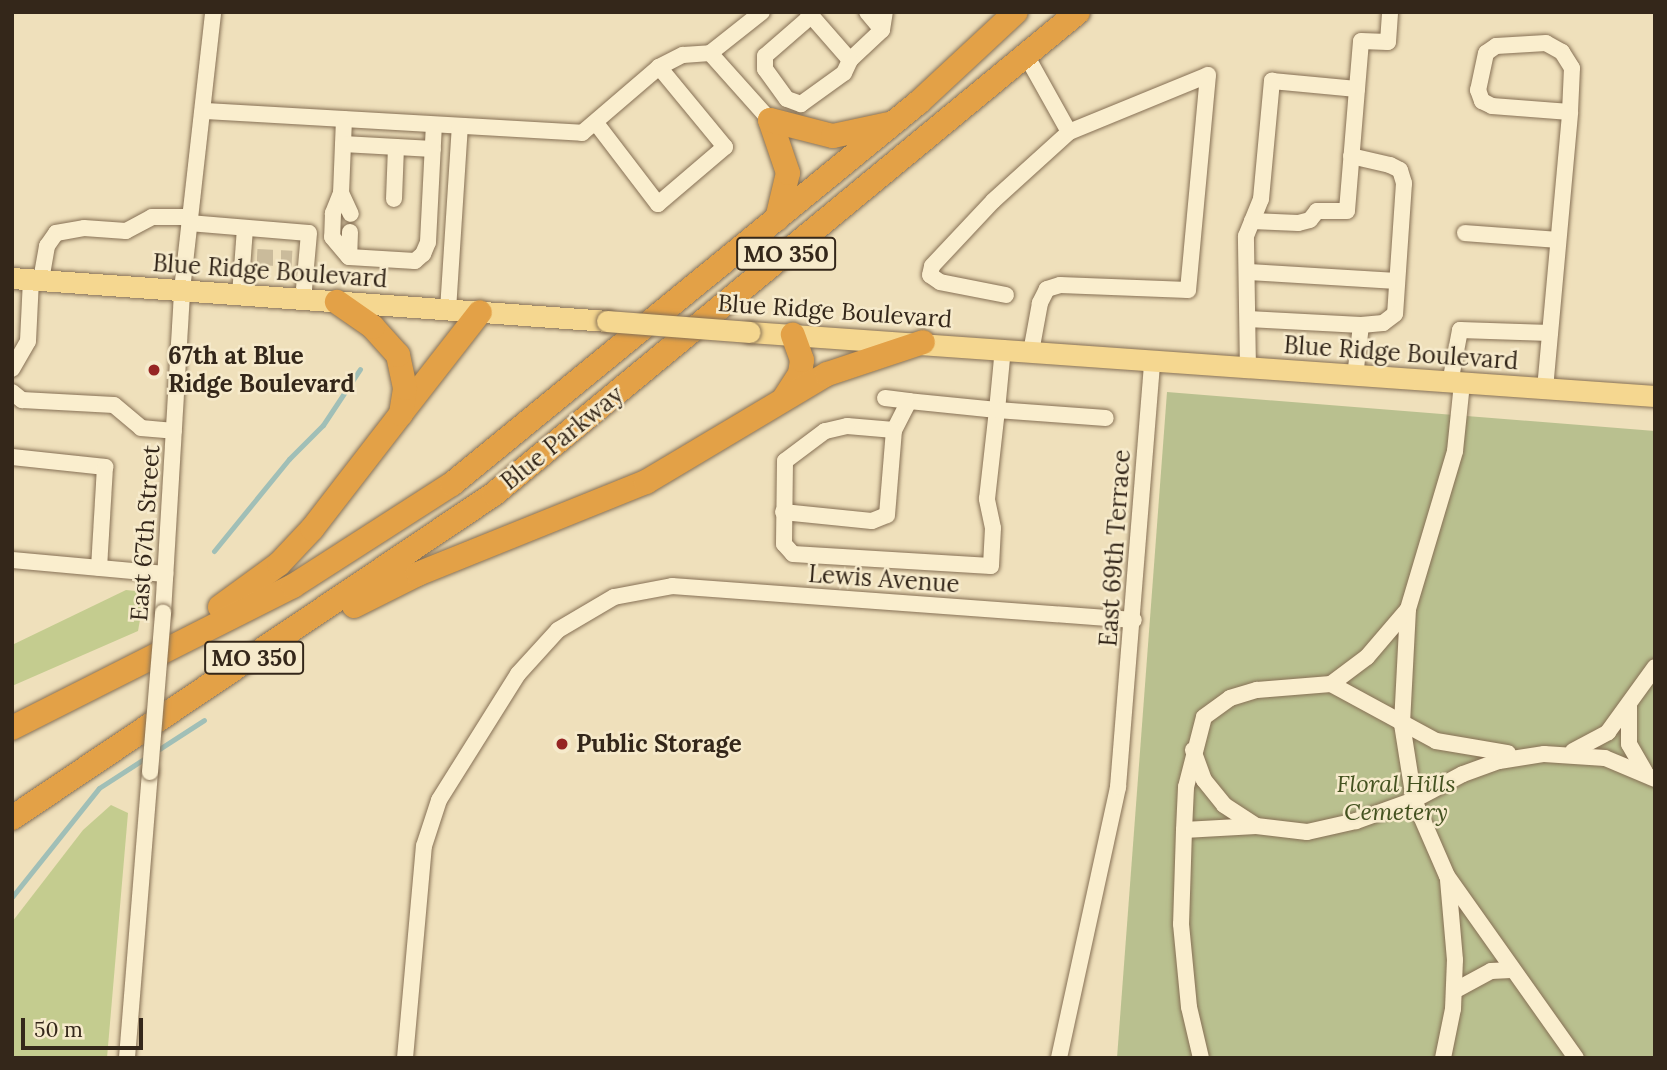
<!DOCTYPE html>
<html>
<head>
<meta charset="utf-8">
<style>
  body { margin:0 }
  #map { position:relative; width:1667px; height:1070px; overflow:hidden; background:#efe0bb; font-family:Lora,serif }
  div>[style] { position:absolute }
  .green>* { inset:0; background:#c4cc8f }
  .cemetery>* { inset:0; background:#b9c08f }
  .stream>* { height:5px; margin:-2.5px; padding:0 2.5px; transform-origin:2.5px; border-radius:2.5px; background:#a0bfb7 }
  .minor-tunnel>* { height:16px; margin-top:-8px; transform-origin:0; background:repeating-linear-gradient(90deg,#cabb9b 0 16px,transparent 0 24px) }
  .roads { filter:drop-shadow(0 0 2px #867055) drop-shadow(0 0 2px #867055) }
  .minor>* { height:16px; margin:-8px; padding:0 8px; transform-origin:8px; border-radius:8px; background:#faeece }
  .major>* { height:21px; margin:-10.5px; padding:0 10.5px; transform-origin:10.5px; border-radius:10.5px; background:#f5d790 }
  .highway>* { height:24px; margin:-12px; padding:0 12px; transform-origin:12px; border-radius:12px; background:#e3a147 }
  .bridges { filter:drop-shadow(0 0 2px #867055) drop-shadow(0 0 2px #867055) }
  .minor-bridge>* { height:16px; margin:-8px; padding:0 8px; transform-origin:8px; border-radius:8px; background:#faeece }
  .major-bridge>* { height:21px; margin:-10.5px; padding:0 10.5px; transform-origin:10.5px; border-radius:10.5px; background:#f5d790 }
  .dots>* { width:19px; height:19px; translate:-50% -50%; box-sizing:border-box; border:4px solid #f6eacb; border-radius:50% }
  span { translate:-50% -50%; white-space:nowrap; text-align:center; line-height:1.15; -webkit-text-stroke:5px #f6eacb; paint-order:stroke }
  .shield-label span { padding:2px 5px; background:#f6eacb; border:2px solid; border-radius:5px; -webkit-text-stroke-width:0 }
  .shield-label { font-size:23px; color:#34271a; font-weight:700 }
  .street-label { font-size:24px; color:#34271a }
  .poi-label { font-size:24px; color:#34271a; font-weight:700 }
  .left { translate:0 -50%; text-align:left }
  .park-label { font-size:24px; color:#445220; font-style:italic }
  .frame { position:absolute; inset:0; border:14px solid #34271a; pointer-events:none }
  .scale { position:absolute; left:21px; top:1018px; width:122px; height:32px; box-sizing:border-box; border:4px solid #34271a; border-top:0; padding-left:9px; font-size:21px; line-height:24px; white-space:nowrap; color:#34271a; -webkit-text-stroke:5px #f6eacb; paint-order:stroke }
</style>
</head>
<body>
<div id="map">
  <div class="green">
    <i style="clip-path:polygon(126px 590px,145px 592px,138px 631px,12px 686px,12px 645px)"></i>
    <i style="clip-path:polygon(111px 805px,128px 813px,107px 1058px,12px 1058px,12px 922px,83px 830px)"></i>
  </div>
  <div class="cemetery">
    <i style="clip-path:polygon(1167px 392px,1655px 431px,1655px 1058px,1117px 1058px)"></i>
  </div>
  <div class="stream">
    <i style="left:214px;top:551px;width:119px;rotate:-50.8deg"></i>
    <i style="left:289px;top:459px;width:48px;rotate:-45deg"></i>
    <i style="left:323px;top:425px;width:67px;rotate:-56.5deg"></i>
    <i style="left:12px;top:897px;width:139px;rotate:-51.4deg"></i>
    <i style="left:99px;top:788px;width:125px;rotate:-32.9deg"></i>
  </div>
  <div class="minor-tunnel">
    <i style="left:257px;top:257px;width:35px;rotate:3deg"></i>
  </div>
  <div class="roads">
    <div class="minor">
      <i style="left:762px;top:12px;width:66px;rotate:141.7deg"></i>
      <i style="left:710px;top:53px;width:90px;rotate:48.2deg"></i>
      <i style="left:808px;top:12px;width:64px;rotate:48.8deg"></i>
      <i style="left:850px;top:60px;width:44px;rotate:-43.2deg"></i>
      <i style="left:882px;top:30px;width:18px;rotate:-81deg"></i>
      <i style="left:867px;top:12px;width:23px;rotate:50deg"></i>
      <i style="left:811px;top:16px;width:61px;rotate:139deg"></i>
      <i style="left:765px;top:56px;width:13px;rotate:90deg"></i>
      <i style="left:765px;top:69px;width:37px;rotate:54deg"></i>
      <i style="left:787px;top:99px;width:15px;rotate:20deg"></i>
      <i style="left:801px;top:104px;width:53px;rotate:-35.8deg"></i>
      <i style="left:844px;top:73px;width:14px;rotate:-65deg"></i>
      <i style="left:1026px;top:55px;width:88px;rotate:60.8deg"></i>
      <i style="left:1069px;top:132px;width:150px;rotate:-22.3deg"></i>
      <i style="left:1208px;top:75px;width:216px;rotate:95.3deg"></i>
      <i style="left:1188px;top:290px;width:128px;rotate:-177.8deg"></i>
      <i style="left:1060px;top:285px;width:14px;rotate:163deg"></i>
      <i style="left:1047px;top:289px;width:16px;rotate:117deg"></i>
      <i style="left:1040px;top:303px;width:50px;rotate:100.4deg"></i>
      <i style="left:1357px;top:89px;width:48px;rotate:-85.2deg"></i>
      <i style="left:1361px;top:41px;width:27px;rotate:2deg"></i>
      <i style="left:1388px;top:42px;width:30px;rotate:-86deg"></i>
      <i style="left:205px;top:111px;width:378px;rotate:3.3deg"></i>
      <i style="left:582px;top:133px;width:101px;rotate:-40.6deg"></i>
      <i style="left:659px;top:67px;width:27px;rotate:-27deg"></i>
      <i style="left:683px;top:55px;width:27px;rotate:-4deg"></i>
      <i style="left:344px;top:119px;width:74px;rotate:92.3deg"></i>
      <i style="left:341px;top:193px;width:23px;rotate:65deg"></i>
      <i style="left:596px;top:123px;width:102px;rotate:52.6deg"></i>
      <i style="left:658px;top:204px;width:88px;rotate:-40.4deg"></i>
      <i style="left:725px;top:147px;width:104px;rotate:-129.5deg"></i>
      <i style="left:343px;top:144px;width:90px;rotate:3.2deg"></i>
      <i style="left:1351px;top:156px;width:40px;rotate:13deg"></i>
      <i style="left:1390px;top:165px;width:11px;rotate:27deg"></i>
      <i style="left:1400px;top:170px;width:14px;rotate:73deg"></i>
      <i style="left:1404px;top:183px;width:131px;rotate:93.9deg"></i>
      <i style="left:1395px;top:314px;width:15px;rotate:143deg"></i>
      <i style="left:1383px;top:323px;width:22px;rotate:175deg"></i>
      <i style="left:341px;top:193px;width:22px;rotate:112deg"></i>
      <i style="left:333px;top:213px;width:24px;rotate:92deg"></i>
      <i style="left:332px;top:237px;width:26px;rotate:50deg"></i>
      <i style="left:394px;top:199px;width:52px;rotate:-87.8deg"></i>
      <i style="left:189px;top:223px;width:120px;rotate:4.8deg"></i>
      <i style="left:309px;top:233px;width:67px;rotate:95.1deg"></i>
      <i style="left:350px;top:232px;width:25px;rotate:92deg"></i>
      <i style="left:349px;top:257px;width:66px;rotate:3.5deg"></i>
      <i style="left:415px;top:261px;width:11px;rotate:-41deg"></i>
      <i style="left:423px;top:254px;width:13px;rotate:-67deg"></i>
      <i style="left:428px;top:242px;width:117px;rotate:-87.1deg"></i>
      <i style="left:1465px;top:233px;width:93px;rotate:4.3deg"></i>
      <i style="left:1249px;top:272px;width:148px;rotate:3.5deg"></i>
      <i style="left:41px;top:280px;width:35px;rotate:-80deg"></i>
      <i style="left:47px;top:246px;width:16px;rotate:-55deg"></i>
      <i style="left:56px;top:233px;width:28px;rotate:-10deg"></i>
      <i style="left:84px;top:228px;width:42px;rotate:4.1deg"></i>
      <i style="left:126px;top:231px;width:30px;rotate:-28deg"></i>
      <i style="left:152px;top:217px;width:37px"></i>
      <i style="left:240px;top:295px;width:67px;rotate:-85.7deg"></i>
      <i style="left:1006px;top:295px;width:67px;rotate:-168.9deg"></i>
      <i style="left:940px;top:282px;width:12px;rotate:-145deg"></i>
      <i style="left:930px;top:275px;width:9px;rotate:-77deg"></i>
      <i style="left:932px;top:266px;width:89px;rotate:-46.8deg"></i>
      <i style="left:993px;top:201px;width:103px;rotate:-42.2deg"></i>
      <i style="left:448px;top:310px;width:184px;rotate:-86.3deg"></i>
      <i style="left:1248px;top:319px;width:113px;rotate:3deg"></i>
      <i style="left:1361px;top:325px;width:52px;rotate:96.6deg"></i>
      <i style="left:1003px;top:348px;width:62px;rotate:95.5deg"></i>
      <i style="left:997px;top:410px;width:88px;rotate:-174.2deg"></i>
      <i style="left:909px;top:401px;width:33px;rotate:117deg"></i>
      <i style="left:894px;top:430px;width:47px;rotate:-175.1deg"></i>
      <i style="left:847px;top:426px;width:23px;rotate:167deg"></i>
      <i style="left:825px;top:431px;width:50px;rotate:143.1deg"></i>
      <i style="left:785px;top:461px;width:83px;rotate:90.7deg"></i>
      <i style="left:784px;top:544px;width:13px;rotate:48deg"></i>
      <i style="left:793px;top:554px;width:198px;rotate:3.5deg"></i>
      <i style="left:991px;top:566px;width:38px;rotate:-87deg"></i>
      <i style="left:993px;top:528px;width:30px;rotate:-102deg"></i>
      <i style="left:987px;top:499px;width:90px;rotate:-83.6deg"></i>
      <i style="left:997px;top:410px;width:109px;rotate:4.2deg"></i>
      <i style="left:12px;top:369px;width:32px;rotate:-60deg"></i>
      <i style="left:28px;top:341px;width:62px;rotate:-87.2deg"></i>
      <i style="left:1248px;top:370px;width:134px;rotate:-90.9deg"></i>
      <i style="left:1246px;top:236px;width:40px;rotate:-68deg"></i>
      <i style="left:1261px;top:199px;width:119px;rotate:-84.7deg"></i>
      <i style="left:1272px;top:81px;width:85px;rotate:5.4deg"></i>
      <i style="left:1357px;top:89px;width:122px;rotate:94.7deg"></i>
      <i style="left:1347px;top:211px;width:30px;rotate:180deg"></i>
      <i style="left:1317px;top:211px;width:11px;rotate:128deg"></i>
      <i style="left:1310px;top:220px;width:12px;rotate:166deg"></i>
      <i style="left:1298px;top:223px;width:46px;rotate:-177.5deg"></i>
      <i style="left:1450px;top:383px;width:54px;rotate:-79.3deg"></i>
      <i style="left:1460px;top:330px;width:90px;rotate:1.9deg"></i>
      <i style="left:1545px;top:389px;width:278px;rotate:-84.8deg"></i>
      <i style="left:1570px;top:112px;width:44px;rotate:-87.4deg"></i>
      <i style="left:1572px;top:68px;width:19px;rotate:-122deg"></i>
      <i style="left:1562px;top:52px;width:18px;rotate:-151deg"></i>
      <i style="left:1546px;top:43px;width:50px;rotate:176.6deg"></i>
      <i style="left:1496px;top:46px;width:12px;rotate:145deg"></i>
      <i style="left:1486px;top:53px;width:38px;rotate:102deg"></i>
      <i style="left:1478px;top:90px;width:12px;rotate:70deg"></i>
      <i style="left:1482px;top:101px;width:11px;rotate:27deg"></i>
      <i style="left:1492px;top:106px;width:78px;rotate:4.4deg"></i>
      <i style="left:12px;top:392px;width:13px;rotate:39deg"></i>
      <i style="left:22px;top:400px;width:92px;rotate:3.1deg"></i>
      <i style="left:114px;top:405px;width:35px;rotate:40deg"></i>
      <i style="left:141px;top:428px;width:33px;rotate:5deg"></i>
      <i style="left:885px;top:398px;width:24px;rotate:7deg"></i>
      <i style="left:12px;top:457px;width:94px;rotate:6.1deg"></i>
      <i style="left:105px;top:467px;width:101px;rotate:93.4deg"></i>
      <i style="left:783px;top:512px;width:89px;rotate:5.8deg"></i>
      <i style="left:872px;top:521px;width:16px;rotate:-22deg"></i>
      <i style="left:887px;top:515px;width:85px;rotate:-85.3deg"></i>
      <i style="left:12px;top:560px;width:154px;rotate:5.2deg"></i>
      <i style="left:1408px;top:609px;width:115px;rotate:93deg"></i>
      <i style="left:1402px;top:724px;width:77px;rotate:81deg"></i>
      <i style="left:1414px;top:800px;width:62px;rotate:160.1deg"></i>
      <i style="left:1356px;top:821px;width:50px;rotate:167.3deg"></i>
      <i style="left:1307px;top:832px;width:51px;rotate:-173.3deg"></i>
      <i style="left:1256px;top:826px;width:72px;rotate:176.8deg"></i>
      <i style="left:1184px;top:830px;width:43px;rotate:-87.3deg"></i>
      <i style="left:1186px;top:787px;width:72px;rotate:-75.6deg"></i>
      <i style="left:1204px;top:717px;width:32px;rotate:-36deg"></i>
      <i style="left:1230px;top:698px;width:28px;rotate:-17deg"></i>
      <i style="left:1257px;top:690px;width:74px;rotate:-4.6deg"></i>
      <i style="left:1331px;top:684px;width:45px;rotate:-36.9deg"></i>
      <i style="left:1367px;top:657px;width:63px;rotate:-49.5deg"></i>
      <i style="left:1408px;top:609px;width:165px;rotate:-73.4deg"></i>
      <i style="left:1455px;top:451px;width:68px;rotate:-84.1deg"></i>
      <i style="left:163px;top:613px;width:324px;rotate:-86.6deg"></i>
      <i style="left:182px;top:290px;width:280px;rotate:-83.6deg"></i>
      <i style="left:1331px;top:684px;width:119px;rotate:28.5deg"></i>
      <i style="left:1436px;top:741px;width:73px;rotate:9.5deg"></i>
      <i style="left:1629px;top:706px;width:38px;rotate:90deg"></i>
      <i style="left:1629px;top:744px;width:32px;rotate:60deg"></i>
      <i style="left:1193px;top:750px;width:32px;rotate:70deg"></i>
      <i style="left:1204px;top:780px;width:32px;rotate:51deg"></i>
      <i style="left:1224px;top:805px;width:38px;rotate:33deg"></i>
      <i style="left:1573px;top:751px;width:40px;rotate:-28deg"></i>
      <i style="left:1608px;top:732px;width:80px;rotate:-54.1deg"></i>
      <i style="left:1184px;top:830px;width:94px;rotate:91.8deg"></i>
      <i style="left:1181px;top:924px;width:83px;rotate:84.5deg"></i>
      <i style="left:1189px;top:1007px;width:52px;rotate:76.8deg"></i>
      <i style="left:1454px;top:991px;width:42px;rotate:-28.4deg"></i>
      <i style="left:1491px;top:971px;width:20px;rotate:-3deg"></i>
      <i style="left:127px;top:1058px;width:287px;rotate:-85.4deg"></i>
      <i style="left:405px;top:1058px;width:213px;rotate:-84.9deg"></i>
      <i style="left:424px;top:846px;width:48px;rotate:-71.9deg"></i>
      <i style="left:439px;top:800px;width:149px;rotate:-57.9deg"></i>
      <i style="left:518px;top:674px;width:59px;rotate:-47.7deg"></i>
      <i style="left:558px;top:630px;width:65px;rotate:-30.5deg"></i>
      <i style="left:614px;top:597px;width:59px;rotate:-10.7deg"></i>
      <i style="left:672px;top:586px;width:463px;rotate:4.2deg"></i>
      <i style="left:1059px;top:1058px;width:277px;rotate:-77.7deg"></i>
      <i style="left:1118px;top:787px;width:425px;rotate:-85.4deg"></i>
      <i style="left:1443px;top:1058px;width:50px;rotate:-78.5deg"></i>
      <i style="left:1453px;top:1009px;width:49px;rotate:-87.7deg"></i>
      <i style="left:1455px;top:960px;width:80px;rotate:-95deg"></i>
      <i style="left:1576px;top:1058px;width:223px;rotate:-125.3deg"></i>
      <i style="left:1447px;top:876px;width:83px;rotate:-113.5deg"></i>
      <i style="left:1414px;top:800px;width:55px;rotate:-28deg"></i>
      <i style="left:1463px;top:774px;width:38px;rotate:-20deg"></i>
      <i style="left:1499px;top:761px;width:46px;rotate:-8.8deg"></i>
      <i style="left:1544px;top:754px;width:61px;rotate:3.8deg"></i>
      <i style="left:1605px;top:758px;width:54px;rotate:22.8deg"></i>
    </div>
    <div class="major">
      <i style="left:12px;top:278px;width:597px;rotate:4.13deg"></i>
      <i style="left:750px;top:332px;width:907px;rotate:4.05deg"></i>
    </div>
    <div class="highway">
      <i style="left:777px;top:219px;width:47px;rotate:-76.6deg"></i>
      <i style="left:788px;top:173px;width:56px;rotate:-108.8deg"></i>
      <i style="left:770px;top:120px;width:65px;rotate:14.3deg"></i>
      <i style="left:833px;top:136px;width:57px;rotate:-12.1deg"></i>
      <i style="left:785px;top:397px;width:27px;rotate:-57deg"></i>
      <i style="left:800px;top:374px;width:14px;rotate:-82deg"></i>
      <i style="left:802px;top:360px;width:27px;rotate:-110deg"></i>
      <i style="left:403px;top:411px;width:125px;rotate:-52.1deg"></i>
      <i style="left:354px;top:606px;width:72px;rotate:-26.6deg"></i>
      <i style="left:418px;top:574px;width:246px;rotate:-22deg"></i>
      <i style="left:646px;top:482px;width:211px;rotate:-30.8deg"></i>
      <i style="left:827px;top:374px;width:101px;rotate:-18.4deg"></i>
      <i style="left:220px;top:607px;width:73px;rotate:-36.1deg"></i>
      <i style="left:279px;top:564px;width:48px;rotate:-46.7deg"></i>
      <i style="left:312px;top:529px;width:145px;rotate:-52.3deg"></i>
      <i style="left:401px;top:414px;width:26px;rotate:-81deg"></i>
      <i style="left:405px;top:388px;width:34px;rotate:-102deg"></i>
      <i style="left:398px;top:355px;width:38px;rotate:-132deg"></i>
      <i style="left:373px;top:327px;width:44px;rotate:-145.2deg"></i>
      <i style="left:12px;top:728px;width:315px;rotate:-26.8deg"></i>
      <i style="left:293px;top:586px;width:189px;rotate:-32.7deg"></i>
      <i style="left:452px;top:484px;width:603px;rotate:-39.28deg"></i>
      <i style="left:919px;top:102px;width:132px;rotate:-42.9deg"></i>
      <i style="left:12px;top:818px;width:581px;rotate:-33.91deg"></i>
      <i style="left:494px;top:494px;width:757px;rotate:-39.53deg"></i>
    </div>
  </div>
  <div class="bridges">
    <div class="minor-bridge">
      <i style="left:150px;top:772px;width:160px;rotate:-85.3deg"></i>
    </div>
    <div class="major-bridge">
      <i style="left:607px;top:321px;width:143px;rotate:4.4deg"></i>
    </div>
  </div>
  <div class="dots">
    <i style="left:154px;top:370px;background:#962523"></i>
    <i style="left:562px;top:744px;background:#962523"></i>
  </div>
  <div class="shield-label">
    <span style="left:786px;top:254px">MO 350</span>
    <span style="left:254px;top:658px">MO 350</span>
  </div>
  <div class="street-label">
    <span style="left:270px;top:271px;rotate:4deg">Blue Ridge Boulevard</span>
    <span style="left:835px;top:311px;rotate:4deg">Blue Ridge Boulevard</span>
    <span style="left:1401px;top:353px;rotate:4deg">Blue Ridge Boulevard</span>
    <span style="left:562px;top:438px;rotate:-39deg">Blue Parkway</span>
    <span style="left:145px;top:533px;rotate:-86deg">East 67th Street</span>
    <span style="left:1115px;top:548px;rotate:-86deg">East 69th Terrace</span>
    <span style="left:884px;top:579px;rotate:4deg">Lewis Avenue</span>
  </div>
  <div class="poi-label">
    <span class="left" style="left:168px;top:370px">67th at Blue<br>Ridge Boulevard</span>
    <span class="left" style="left:576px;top:744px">Public Storage</span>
  </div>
  <div class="park-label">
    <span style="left:1396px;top:798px">Floral Hills<br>Cemetery</span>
  </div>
  <div class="frame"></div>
  <div class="scale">50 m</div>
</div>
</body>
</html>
